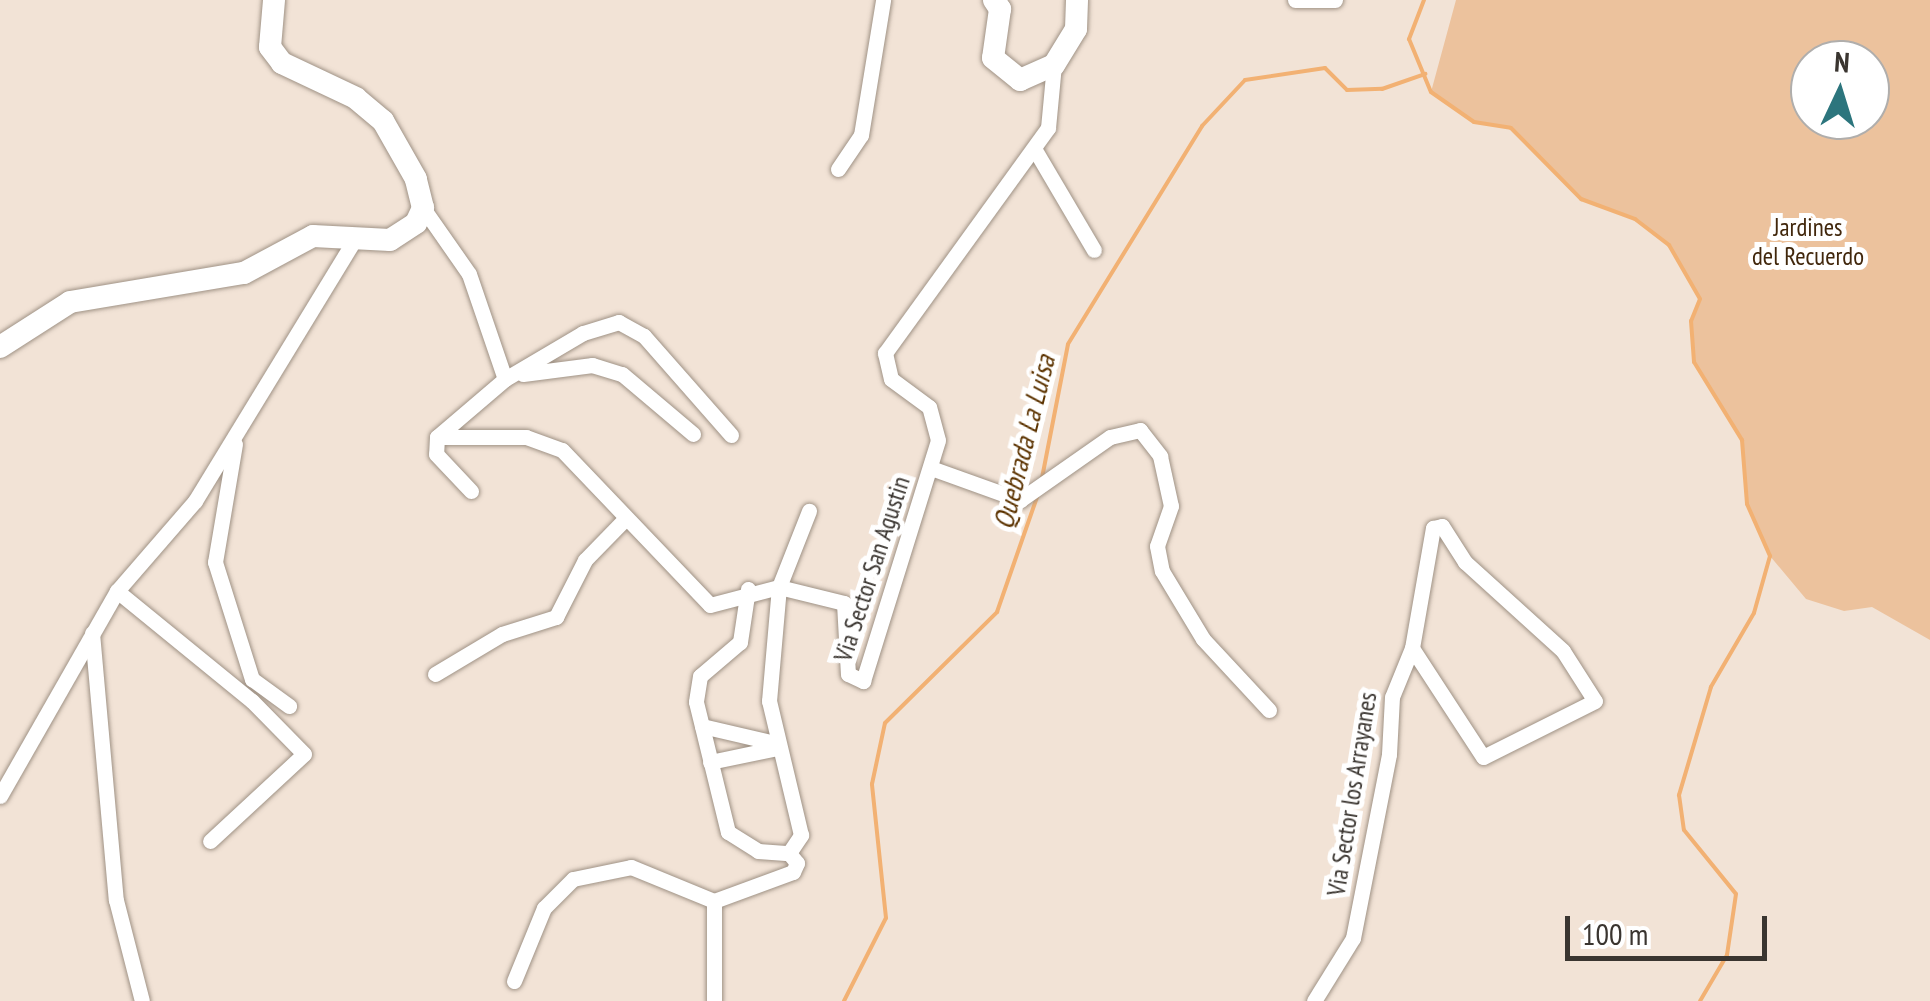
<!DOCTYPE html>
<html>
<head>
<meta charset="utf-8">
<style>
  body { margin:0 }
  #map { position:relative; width:1930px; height:1001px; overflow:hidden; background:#f2e3d6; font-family:"PT Sans Narrow",sans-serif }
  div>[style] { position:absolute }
  .green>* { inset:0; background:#ecc29d }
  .stream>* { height:4px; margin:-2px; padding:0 2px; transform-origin:2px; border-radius:2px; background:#f2b173 }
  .roads { filter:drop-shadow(0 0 2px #9f9285) drop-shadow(0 0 2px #9f9285) }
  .street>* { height:15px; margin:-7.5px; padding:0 7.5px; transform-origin:7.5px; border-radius:7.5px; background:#fff }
  .secondary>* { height:22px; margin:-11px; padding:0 11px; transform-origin:11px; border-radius:11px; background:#fff }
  span { translate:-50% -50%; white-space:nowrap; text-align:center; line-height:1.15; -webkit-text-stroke:10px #fff; paint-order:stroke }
  .park-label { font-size:25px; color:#41270c }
  .street-label { font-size:25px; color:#3a3530 }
  .water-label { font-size:28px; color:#5c3300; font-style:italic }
  .north { position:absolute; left:1790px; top:40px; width:100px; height:100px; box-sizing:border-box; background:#fff; border:2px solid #b0aeac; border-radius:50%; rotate:4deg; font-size:28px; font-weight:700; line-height:40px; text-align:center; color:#3a3530 }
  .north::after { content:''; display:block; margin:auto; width:35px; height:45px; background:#2c757d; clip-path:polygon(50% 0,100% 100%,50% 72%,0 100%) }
  .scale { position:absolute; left:1565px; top:916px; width:202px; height:45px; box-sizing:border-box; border:5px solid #3a3530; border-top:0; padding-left:12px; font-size:30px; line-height:35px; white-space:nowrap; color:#3a3530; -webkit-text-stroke:8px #fff; paint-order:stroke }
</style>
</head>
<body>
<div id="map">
  <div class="green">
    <i style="clip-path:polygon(evenodd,1456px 0,1930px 0,1930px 640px,1872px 607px,1844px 611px,1806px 599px,1770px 556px,1747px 504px,1742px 440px,1694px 362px,1691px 321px,1700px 298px,1669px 245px,1635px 219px,1581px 199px,1511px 128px,1474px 122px,1431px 92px,1456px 0,1810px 60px,1870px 60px,1870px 120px,1810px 120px,1810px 60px)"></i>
  </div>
  <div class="stream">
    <i style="left:1424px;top:0;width:42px;rotate:111deg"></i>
    <i style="left:1409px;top:39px;width:57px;rotate:67.5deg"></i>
    <i style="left:1431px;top:92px;width:52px;rotate:34.9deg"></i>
    <i style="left:1474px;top:122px;width:37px;rotate:9deg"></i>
    <i style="left:1511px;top:128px;width:100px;rotate:45.4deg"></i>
    <i style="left:1581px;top:199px;width:58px;rotate:20.3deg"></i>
    <i style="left:1635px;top:219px;width:43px;rotate:37.4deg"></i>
    <i style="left:1669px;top:245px;width:62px;rotate:60.1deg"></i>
    <i style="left:1700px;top:299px;width:24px;rotate:112deg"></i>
    <i style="left:1691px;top:321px;width:41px;rotate:85.8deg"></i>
    <i style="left:1694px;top:362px;width:92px;rotate:58.4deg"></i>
    <i style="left:1742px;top:440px;width:64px;rotate:85.5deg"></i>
    <i style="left:1747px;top:504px;width:57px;rotate:66.1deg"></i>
    <i style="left:1770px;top:556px;width:59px;rotate:105.7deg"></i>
    <i style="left:1754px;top:613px;width:86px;rotate:120.2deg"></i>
    <i style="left:1711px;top:687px;width:113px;rotate:106.5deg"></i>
    <i style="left:1679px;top:795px;width:35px;rotate:82deg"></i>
    <i style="left:1684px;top:830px;width:82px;rotate:50.9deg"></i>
    <i style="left:1736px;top:894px;width:62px;rotate:98.4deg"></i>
    <i style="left:1727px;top:955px;width:53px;rotate:120.4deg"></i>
    <i style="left:1042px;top:478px;width:136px;rotate:-79deg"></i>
    <i style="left:1068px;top:344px;width:256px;rotate:-58.4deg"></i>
    <i style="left:1202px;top:126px;width:63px;rotate:-46.9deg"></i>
    <i style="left:1245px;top:80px;width:81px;rotate:-8.5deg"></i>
    <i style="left:1325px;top:68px;width:31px;rotate:45deg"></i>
    <i style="left:1347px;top:90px;width:35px;rotate:-2deg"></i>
    <i style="left:1382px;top:89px;width:46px;rotate:-19.2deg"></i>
    <i style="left:844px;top:1001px;width:93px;rotate:-63.2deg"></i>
    <i style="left:886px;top:918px;width:135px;rotate:-96deg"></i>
    <i style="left:872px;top:784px;width:62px;rotate:-78deg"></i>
    <i style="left:885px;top:723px;width:158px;rotate:-44.7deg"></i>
    <i style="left:997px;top:612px;width:122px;rotate:-70.8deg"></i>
  </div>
  <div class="roads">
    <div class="street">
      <i style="left:1295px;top:0;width:40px"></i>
      <i style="left:1035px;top:150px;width:116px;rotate:59.5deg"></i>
      <i style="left:838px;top:169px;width:41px;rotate:-55.9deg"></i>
      <i style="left:861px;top:135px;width:137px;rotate:-80.7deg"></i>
      <i style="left:423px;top:208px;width:80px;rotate:55.1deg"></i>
      <i style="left:469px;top:274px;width:111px;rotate:71.1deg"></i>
      <i style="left:523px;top:374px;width:70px;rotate:-7.4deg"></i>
      <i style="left:592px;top:365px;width:31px;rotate:17deg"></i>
      <i style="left:622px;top:374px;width:93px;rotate:40.2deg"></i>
      <i style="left:731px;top:435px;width:132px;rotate:-131.3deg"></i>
      <i style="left:644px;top:336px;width:29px;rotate:-151deg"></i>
      <i style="left:619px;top:322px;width:38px;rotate:163deg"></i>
      <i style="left:583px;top:333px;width:91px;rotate:149.5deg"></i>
      <i style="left:505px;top:379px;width:89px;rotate:139.5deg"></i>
      <i style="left:437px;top:437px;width:89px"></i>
      <i style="left:526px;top:437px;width:38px;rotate:20deg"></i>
      <i style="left:562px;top:450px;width:214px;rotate:46.3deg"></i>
      <i style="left:710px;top:605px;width:71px;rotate:-14.6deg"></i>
      <i style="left:779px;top:587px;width:67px;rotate:13.8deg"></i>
      <i style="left:844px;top:603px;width:71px;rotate:86.8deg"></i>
      <i style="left:848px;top:674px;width:17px;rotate:25deg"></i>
      <i style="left:863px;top:681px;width:252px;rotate:-72.7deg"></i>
      <i style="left:938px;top:440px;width:34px;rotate:-105deg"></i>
      <i style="left:929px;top:407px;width:47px;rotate:-143.6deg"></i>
      <i style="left:891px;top:379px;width:27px;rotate:-103deg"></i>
      <i style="left:885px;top:353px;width:278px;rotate:-54.1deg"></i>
      <i style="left:1048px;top:128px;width:63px;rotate:-84.6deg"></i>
      <i style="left:437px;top:437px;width:17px;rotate:93deg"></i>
      <i style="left:436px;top:454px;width:51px;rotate:46.6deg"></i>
      <i style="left:235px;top:444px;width:120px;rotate:99.6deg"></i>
      <i style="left:215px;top:562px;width:123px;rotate:72.5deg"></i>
      <i style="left:252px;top:679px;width:46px;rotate:36.1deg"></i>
      <i style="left:931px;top:468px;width:95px;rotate:19.8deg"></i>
      <i style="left:1020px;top:500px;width:110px;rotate:-35deg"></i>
      <i style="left:1110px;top:437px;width:31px;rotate:-13deg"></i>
      <i style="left:1140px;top:430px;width:33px;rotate:52deg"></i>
      <i style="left:1160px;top:456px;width:51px;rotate:77.6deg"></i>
      <i style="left:1171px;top:506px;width:42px;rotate:109.3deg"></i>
      <i style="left:1157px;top:546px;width:25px;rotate:79deg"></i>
      <i style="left:1162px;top:571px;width:79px;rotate:58.9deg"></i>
      <i style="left:1203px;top:639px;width:97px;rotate:47.1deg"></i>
      <i style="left:748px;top:589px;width:54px;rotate:98.6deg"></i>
      <i style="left:740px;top:642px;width:52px;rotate:139.6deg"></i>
      <i style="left:700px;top:676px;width:26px;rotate:99deg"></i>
      <i style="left:696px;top:702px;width:134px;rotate:76.2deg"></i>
      <i style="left:728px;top:832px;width:36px;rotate:32deg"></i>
      <i style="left:758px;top:851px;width:31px;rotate:4deg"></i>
      <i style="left:789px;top:853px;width:22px;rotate:-56deg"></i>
      <i style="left:801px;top:835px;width:138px;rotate:-103.4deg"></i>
      <i style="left:769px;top:701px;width:114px;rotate:-85deg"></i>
      <i style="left:779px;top:587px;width:82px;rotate:-68.5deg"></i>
      <i style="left:117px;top:591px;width:174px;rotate:39.2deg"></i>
      <i style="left:252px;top:701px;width:74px;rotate:45.5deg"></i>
      <i style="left:304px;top:754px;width:128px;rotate:137.2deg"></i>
      <i style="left:92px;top:633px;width:268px;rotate:84.9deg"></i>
      <i style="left:116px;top:900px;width:104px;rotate:75.6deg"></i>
      <i style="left:435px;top:674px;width:78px;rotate:-30.8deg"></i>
      <i style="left:502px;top:634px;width:57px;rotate:-17.5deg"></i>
      <i style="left:556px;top:617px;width:64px;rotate:-63deg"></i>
      <i style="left:585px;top:560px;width:56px;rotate:-45.7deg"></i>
      <i style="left:702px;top:726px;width:75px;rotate:13.1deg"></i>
      <i style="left:710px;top:762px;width:68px;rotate:-11.8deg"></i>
      <i style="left:0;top:796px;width:236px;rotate:-60.3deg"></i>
      <i style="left:117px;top:591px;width:119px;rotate:-49.1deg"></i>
      <i style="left:195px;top:501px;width:311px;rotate:-58.6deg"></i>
      <i style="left:514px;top:981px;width:79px;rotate:-67.7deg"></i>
      <i style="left:544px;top:908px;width:41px;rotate:-45deg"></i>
      <i style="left:573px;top:879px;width:59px;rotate:-11.7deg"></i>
      <i style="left:631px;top:867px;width:90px;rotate:22.3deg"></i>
      <i style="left:714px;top:901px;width:84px;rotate:-20.2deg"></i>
      <i style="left:793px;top:872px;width:10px;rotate:-66deg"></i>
      <i style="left:797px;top:863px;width:13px;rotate:-129deg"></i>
      <i style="left:714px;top:1001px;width:100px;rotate:-90deg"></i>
      <i style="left:1314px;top:1001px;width:74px;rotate:-58.2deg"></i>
      <i style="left:1353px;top:938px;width:187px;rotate:-78.9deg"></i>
      <i style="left:1389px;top:754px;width:57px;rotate:-87deg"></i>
      <i style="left:1392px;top:697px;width:53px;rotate:-67.8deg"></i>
      <i style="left:1412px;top:648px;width:122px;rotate:-80.1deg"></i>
      <i style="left:1433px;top:528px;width:9px;rotate:-13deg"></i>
      <i style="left:1442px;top:526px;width:43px;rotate:57.4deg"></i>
      <i style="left:1465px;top:562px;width:132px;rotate:42.2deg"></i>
      <i style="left:1563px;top:651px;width:59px;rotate:57.4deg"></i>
      <i style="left:1595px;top:701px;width:125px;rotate:153.4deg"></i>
      <i style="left:1483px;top:757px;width:130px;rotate:-123.1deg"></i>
    </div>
    <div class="secondary">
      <i style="left:994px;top:0;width:11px;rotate:56deg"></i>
      <i style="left:1000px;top:9px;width:49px;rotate:98.1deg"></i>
      <i style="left:993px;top:58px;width:35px;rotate:39deg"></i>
      <i style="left:1020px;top:80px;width:37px;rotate:-24deg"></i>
      <i style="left:1054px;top:65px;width:42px;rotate:-58.6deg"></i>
      <i style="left:1076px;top:29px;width:29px;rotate:-88deg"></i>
      <i style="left:0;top:347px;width:83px;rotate:-32.7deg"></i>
      <i style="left:70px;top:302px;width:176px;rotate:-9.5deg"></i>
      <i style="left:244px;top:273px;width:78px;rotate:-28.2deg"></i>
      <i style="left:313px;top:236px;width:77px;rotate:3deg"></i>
      <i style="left:390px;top:240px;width:31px;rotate:-33deg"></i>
      <i style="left:416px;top:223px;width:17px;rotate:-65deg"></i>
      <i style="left:423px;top:208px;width:30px;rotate:-104deg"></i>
      <i style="left:416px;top:179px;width:67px;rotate:-119.6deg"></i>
      <i style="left:383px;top:121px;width:35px;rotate:-140deg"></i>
      <i style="left:356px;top:98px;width:82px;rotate:-154.7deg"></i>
      <i style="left:282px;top:63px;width:20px;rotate:-127deg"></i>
      <i style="left:270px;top:47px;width:47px;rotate:-85.1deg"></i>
    </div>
  </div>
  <div class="park-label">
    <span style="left:1808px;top:242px">Jardines<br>del Recuerdo</span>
  </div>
  <div class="street-label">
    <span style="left:872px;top:569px;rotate:-72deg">Via Sector San Agustin</span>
    <span style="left:1352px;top:794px;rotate:-81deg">Via Sector los Arrayanes</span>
  </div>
  <div class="water-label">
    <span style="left:1024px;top:442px;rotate:-76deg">Quebrada La Luisa</span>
  </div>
  <div class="north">N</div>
  <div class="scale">100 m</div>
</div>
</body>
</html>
